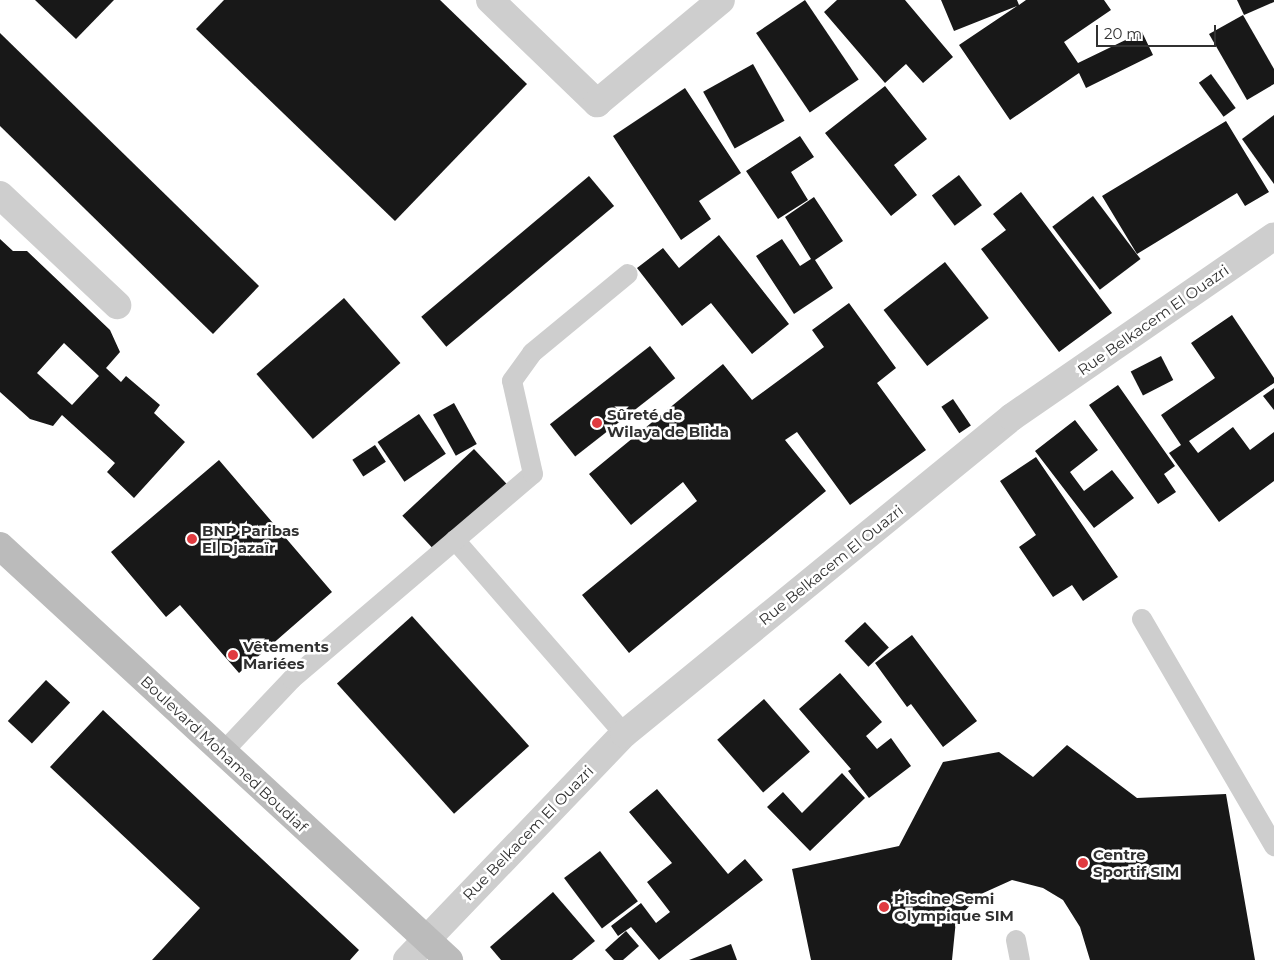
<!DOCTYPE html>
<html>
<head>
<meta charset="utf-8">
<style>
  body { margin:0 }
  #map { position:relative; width:1274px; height:960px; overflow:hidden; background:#fff; font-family:Montserrat,sans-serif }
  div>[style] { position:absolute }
  .building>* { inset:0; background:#181818; transform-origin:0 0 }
  .service>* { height:20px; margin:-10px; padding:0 10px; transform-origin:10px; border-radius:10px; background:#cecece }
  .minor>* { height:28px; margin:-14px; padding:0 14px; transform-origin:14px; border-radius:14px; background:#cecece }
  .tertiary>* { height:28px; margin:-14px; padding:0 14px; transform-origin:14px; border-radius:14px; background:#cecece }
  .secondary>* { height:28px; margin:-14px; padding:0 14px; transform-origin:14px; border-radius:14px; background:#bbb }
  .dots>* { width:14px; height:14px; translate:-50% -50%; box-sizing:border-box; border:2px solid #fff; border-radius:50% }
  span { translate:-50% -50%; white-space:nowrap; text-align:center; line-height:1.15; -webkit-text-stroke:5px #fff; paint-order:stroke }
  .street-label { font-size:15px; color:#313131 }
  .poi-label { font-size:15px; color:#313131; font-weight:700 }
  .left { translate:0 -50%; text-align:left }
  .scale { position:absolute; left:1096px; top:25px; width:120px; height:22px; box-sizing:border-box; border:2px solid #313131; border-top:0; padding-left:6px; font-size:15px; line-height:18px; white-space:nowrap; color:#313131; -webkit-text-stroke:4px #fff; paint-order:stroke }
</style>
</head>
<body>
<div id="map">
  <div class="building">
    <i style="clip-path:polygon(35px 0,114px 0,76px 39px)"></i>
    <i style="clip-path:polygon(224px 0,440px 0,527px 84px,395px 221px,196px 29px)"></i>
    <i style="left:805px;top:0;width:96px;height:59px;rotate:56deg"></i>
    <i style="clip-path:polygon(837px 0,905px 0,953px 57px,923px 83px,906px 64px,885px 83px,824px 12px)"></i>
    <i style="clip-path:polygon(941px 0,1017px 0,1019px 5px,1026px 0,1104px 0,1111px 10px,1064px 42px,1078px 63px,1142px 32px,1153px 55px,1086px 88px,1079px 73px,1010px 120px,959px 45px,1017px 6px,954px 31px)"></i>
    <i style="clip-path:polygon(1237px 0,1274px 0,1274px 2px,1244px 15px)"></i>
    <i style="clip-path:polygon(1243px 15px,1274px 69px,1274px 84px,1247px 100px,1209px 34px)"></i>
    <i style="clip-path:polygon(0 33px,259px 286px,213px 334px,0 126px)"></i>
    <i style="left:753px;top:64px;width:65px;height:57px;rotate:61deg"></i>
    <i style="left:1211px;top:74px;width:42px;height:15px;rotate:54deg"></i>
    <i style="clip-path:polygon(885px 86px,927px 139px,894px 165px,917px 195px,891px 216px,825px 133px)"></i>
    <i style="clip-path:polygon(685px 88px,741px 173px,699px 201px,711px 219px,681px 240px,613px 136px)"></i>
    <i style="clip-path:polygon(1274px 115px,1274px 184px,1242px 139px)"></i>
    <i style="clip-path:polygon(1226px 121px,1269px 192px,1245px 206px,1237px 193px,1137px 254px,1102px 196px)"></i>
    <i style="clip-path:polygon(800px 136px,814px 157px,791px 172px,808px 200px,778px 219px,746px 171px)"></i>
    <i style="left:959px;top:175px;width:38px;height:34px;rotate:53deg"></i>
    <i style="left:589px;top:176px;width:39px;height:219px;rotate:50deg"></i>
    <i style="clip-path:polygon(1021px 192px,1112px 313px,1059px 352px,981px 249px,1006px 230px,993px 214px)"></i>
    <i style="left:1093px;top:196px;width:79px;height:51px;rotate:53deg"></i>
    <i style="clip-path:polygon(814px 197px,843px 241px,815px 260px,833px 288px,794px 314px,756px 256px,782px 239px,800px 266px,811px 259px,785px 217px)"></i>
    <i style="clip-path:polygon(719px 235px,789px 324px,752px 354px,711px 303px,682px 326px,637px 268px,663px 248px,679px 268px)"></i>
    <i style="clip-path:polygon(evenodd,0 239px,13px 251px,27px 251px,110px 330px,120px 352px,106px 368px,121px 382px,126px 376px,160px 405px,154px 413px,185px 442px,134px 498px,107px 472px,115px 463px,62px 415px,53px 426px,30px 419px,0 392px,0 239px,64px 343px,99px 376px,72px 405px,37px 373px,64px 343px)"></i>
    <i style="left:945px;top:262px;width:71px;height:78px;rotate:52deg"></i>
    <i style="left:344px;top:298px;width:86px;height:116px;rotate:49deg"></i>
    <i style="clip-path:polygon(849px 303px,896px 368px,877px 383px,926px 450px,850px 505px,797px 432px,785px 440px,826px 491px,629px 653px,582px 595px,697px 501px,683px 482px,631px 525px,589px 474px,723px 364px,752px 400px,824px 347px,812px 330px)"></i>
    <i style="clip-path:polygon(1232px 315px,1274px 378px,1274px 383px,1189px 441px,1198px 453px,1233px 427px,1250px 450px,1274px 432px,1274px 481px,1219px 522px,1169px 453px,1181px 445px,1161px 415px,1215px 378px,1191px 343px)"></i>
    <i style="left:650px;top:346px;width:41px;height:127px;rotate:52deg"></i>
    <i style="left:1161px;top:356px;width:27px;height:34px;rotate:63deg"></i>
    <i style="clip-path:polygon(1118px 385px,1175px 466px,1164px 474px,1176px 492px,1158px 504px,1089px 405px)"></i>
    <i style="clip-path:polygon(1274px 388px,1274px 410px,1263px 396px)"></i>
    <i style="left:953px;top:399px;width:32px;height:14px;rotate:56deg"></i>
    <i style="left:454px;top:403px;width:47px;height:24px;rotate:61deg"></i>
    <i style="left:419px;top:414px;width:48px;height:50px;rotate:56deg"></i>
    <i style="clip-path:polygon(1075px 420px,1098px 450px,1070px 472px,1084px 491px,1112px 470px,1134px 498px,1094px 528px,1035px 451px)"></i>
    <i style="left:375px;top:445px;width:20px;height:27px;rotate:57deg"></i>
    <i style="left:474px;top:449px;width:53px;height:98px;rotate:47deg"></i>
    <i style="clip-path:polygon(1036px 457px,1118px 577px,1083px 601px,1072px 585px,1053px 597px,1019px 547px,1036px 535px,1000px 481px)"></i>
    <i style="clip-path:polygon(219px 460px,332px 592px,239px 673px,180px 605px,166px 617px,111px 552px)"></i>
    <i style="left:412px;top:616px;width:175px;height:101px;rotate:48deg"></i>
    <i style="left:865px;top:622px;width:35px;height:28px;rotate:47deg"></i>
    <i style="clip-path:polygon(912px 635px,977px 721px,943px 747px,911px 704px,907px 707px,875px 663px)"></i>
    <i style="clip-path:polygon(840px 673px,882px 722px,866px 736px,877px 749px,891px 738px,911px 766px,869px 798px,848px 771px,851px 769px,799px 709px)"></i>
    <i style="left:46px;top:680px;width:33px;height:56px;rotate:43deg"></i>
    <i style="left:764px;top:699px;width:70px;height:62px;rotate:49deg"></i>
    <i style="clip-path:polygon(103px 710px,359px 950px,350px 960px,152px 960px,200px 908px,50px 767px)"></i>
    <i style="clip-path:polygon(1067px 745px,1137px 798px,1226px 794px,1255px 960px,1090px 960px,1080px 927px,1063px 900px,1043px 888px,1012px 880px,981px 894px,956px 920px,952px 960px,811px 960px,792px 869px,899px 846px,943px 762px,999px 752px,1033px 777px)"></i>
    <i style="clip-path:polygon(842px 773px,865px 798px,810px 851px,767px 807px,783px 792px,802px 813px)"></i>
    <i style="clip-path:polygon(657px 789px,728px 874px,745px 859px,763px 880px,659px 960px,631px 927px,618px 936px,611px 926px,641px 903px,656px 923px,670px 912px,647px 882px,672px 863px,629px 812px)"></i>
    <i style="left:600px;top:851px;width:63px;height:45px;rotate:53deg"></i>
    <i style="clip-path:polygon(553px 892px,595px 941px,572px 960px,501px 960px,490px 947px)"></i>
    <i style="clip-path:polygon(626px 931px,639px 946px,623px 960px,614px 960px,605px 950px)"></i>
    <i style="clip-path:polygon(731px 944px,737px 960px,689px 960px)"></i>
  </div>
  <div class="service">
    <i style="left:455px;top:540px;width:257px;rotate:48.9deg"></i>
    <i style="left:1142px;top:619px;width:263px;rotate:59.8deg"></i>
    <i style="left:222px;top:753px;width:102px;rotate:-46.6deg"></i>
    <i style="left:292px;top:679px;width:316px;rotate:-40.4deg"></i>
    <i style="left:533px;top:474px;width:95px;rotate:-102.7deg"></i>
    <i style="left:512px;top:381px;width:34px;rotate:-54deg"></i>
    <i style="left:532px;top:353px;width:124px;rotate:-39.5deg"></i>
    <i style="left:1016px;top:940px;width:20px;rotate:79deg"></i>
  </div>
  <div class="minor">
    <i style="left:490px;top:0;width:149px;rotate:43.9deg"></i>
    <i style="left:597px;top:103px;width:161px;rotate:-39.7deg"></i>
    <i style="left:0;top:195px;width:161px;rotate:43.2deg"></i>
  </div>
  <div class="tertiary">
    <i style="left:407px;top:960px;width:313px;rotate:-46.2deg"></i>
    <i style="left:624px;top:734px;width:501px;rotate:-39.25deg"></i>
    <i style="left:1012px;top:417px;width:318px;rotate:-34.6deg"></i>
  </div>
  <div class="secondary">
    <i style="left:0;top:546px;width:611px;rotate:42.68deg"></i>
  </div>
  <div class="dots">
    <i style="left:597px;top:423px;background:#e03b40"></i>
    <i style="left:192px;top:539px;background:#e03b40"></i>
    <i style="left:233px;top:655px;background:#e03b40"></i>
    <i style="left:1083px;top:863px;background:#e03b40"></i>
    <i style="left:884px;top:907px;background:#e03b40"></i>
  </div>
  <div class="street-label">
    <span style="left:1153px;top:320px;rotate:-35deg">Rue Belkacem El Ouazri</span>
    <span style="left:831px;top:565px;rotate:-39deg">Rue Belkacem El Ouazri</span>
    <span style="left:224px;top:754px;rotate:43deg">Boulevard Mohamed Boudiaf</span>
    <span style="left:528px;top:833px;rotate:-46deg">Rue Belkacem El Ouazri</span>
  </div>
  <div class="poi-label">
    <span class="left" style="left:607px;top:423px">Sûreté de<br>Wilaya de Blida</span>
    <span class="left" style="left:202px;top:539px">BNP Paribas<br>El Djazaïr</span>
    <span class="left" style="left:243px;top:655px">Vêtements<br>Mariées</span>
    <span class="left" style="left:1093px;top:863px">Centre<br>Sportif SIM</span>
    <span class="left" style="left:894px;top:907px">Piscine Semi<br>Olympique SIM</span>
  </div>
  <div class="scale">20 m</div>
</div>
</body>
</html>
